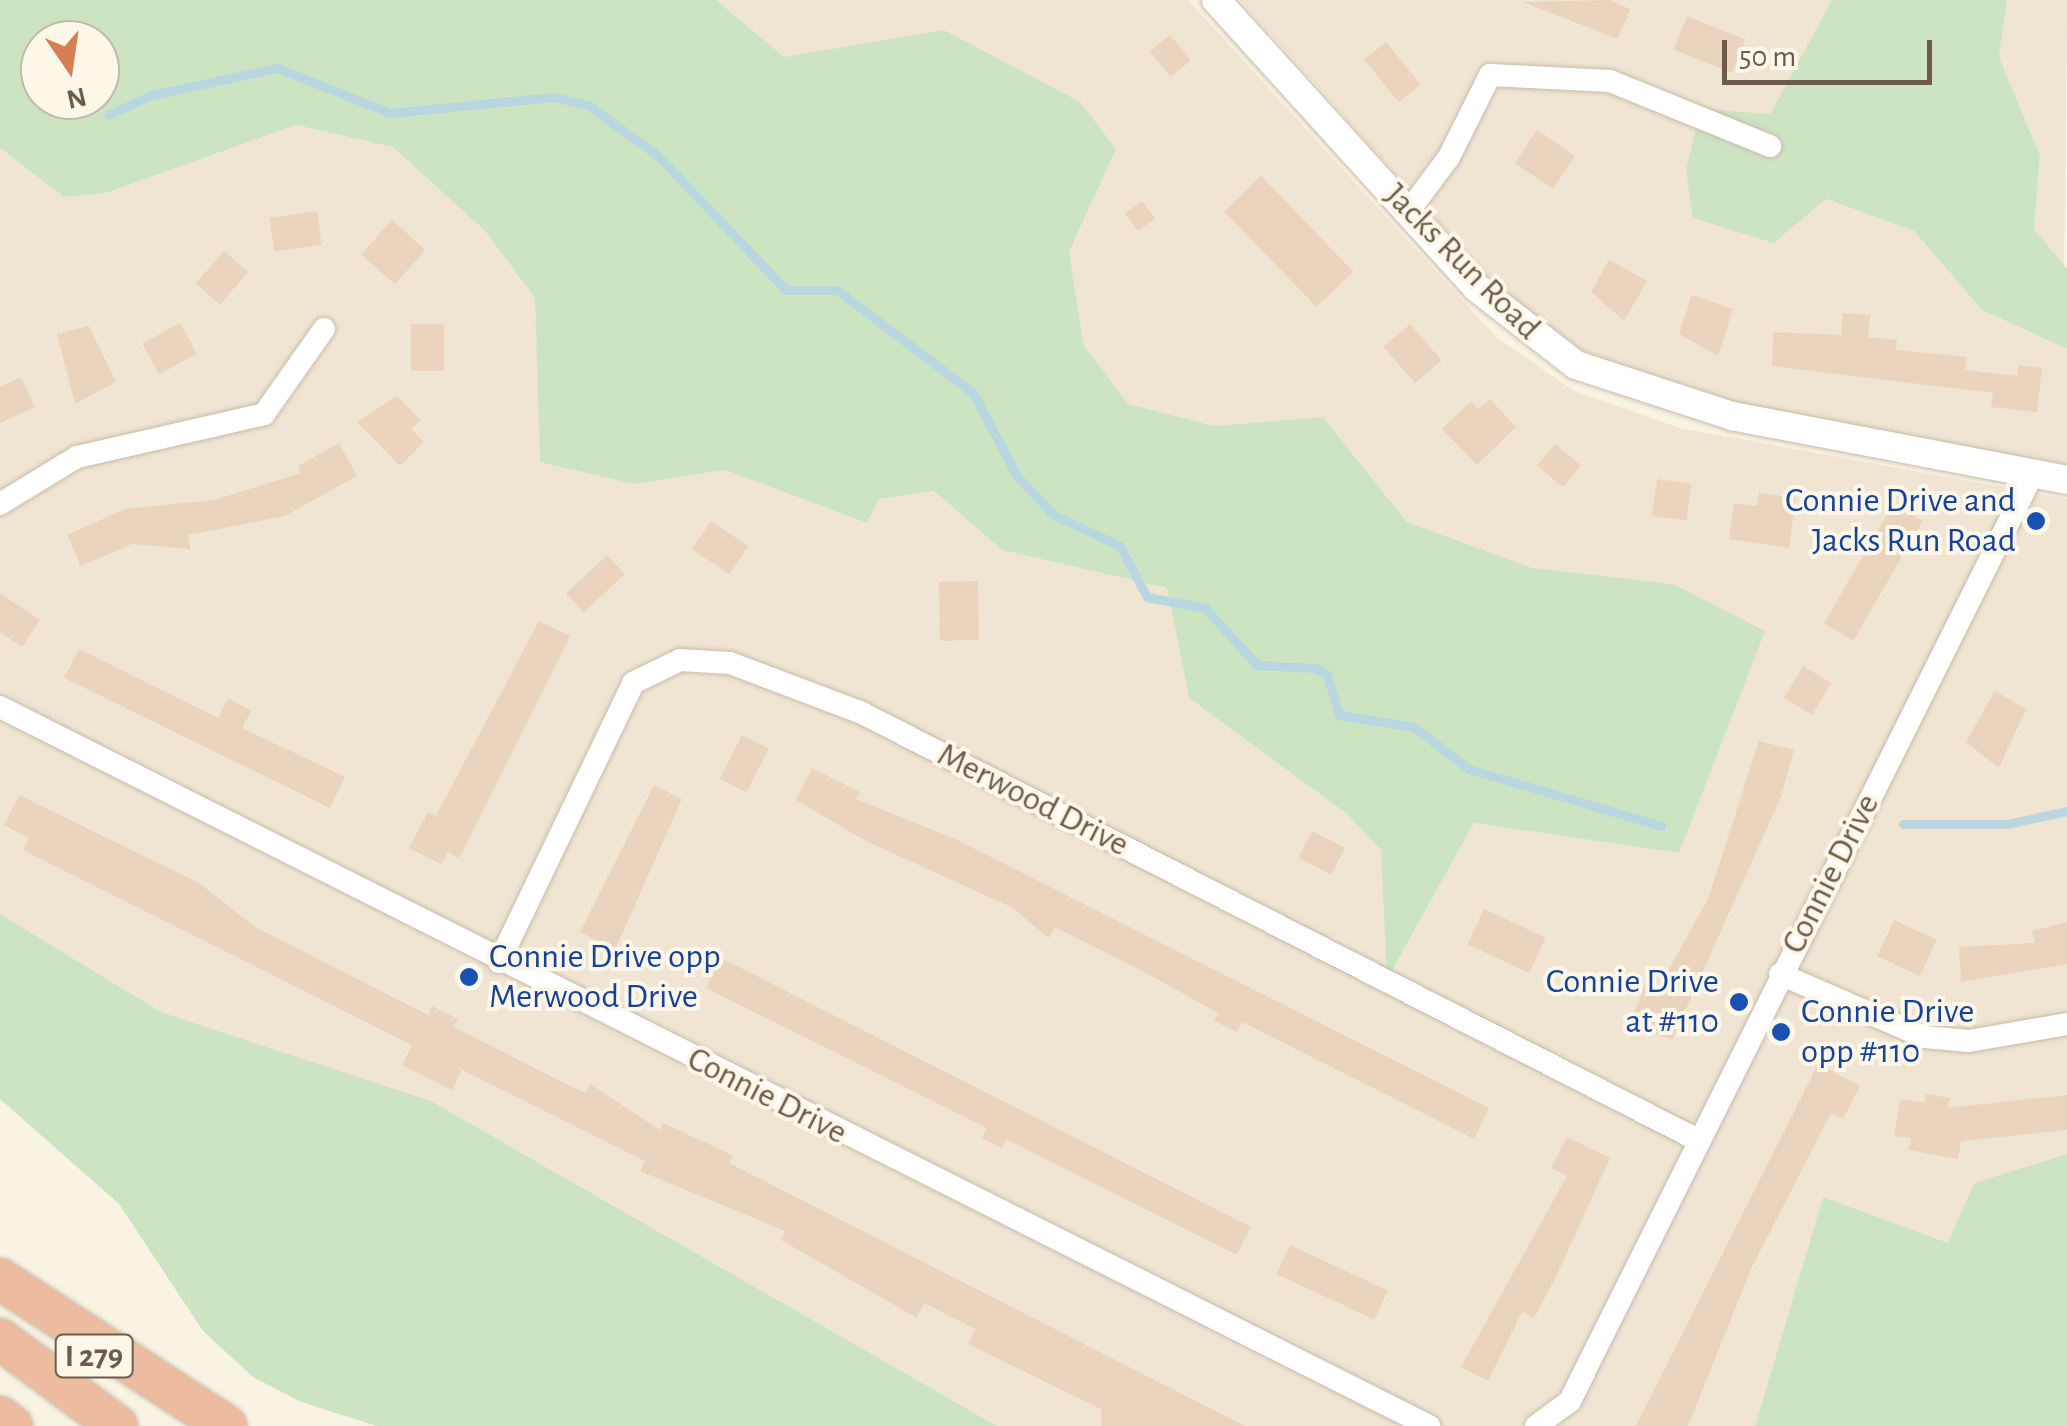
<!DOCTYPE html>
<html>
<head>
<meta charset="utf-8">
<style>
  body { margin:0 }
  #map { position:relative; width:2067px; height:1426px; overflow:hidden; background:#f9f3e3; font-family:"Alegreya Sans",sans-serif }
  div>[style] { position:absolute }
  .residential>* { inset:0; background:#f0e5d2 }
  .green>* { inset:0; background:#cde4c3 }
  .stream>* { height:9px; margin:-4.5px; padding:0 4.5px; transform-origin:4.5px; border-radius:4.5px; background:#bad6e0 }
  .building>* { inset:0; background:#ebd4be; transform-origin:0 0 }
  .roads { filter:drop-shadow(0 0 2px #c8bbab) drop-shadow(0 0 2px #c8bbab) }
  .minor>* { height:22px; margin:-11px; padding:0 11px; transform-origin:11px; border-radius:11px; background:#fff }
  .tertiary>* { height:28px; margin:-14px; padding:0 14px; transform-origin:14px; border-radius:14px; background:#fff }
  .motorway>* { height:40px; margin:-20px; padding:0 20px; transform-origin:20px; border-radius:20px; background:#edbca0 }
  .dots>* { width:28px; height:28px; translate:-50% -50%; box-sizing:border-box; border:5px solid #fcf7e8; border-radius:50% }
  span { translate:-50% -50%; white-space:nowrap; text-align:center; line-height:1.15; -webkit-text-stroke:8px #fcf7e8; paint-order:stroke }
  .shield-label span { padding:2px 8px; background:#fcf7e8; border:2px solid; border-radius:8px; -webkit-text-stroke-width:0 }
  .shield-label { font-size:32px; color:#6e5b4c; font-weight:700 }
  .street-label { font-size:35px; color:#6e5b4c }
  .transit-label { font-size:35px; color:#164399 }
  .right { translate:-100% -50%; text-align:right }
  .left { translate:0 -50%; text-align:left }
  .north { position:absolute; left:20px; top:20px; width:100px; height:100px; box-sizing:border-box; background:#fcf7e8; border:2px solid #c3b9aa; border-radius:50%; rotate:167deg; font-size:28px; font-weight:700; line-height:40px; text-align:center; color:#6e5b4c }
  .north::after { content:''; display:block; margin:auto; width:35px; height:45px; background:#d67f55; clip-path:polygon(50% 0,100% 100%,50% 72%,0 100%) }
  .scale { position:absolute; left:1722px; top:40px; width:210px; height:45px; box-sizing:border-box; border:5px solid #6e5b4c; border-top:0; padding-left:12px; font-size:30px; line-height:35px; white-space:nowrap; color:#6e5b4c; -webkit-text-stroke:8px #fcf7e8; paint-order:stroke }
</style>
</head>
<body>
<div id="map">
  <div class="residential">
    <i style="clip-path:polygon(716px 0,1188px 0,1497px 338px,1576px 392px,1680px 428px,2067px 499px,2067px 1154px,1974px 1183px,1948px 1244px,1823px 1197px,1755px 1426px,997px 1426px,431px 1101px,161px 1012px,0 914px,0 148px,64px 197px,106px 193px,296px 125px,393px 147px,485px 231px,535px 298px,541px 462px,634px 484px,725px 470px,867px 523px,879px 499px,934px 491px,1002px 550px,1167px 588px,1189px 698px,1347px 814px,1381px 850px,1388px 979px,1474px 823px,1679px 853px,1673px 584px,1532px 569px,1407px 522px,1323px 417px,1214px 426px,1128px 405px,1084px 346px,1069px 252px,1116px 149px,944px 30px,784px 57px)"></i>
    <i style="clip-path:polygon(1240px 0,1832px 0,1770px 114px,1826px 199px,1914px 231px,1982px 310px,2067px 349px,2067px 465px,1690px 397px,1560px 341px,1497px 287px)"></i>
    <i style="clip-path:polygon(2007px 0,2067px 0,2064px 270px,2034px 229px,2040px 155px,1999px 57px)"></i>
  </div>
  <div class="green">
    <i style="clip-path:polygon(evenodd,0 0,716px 0,784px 57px,944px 30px,1080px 102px,1116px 149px,1069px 252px,1084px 346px,1128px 404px,1214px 426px,1323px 417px,1407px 522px,1532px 568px,1673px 584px,1765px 631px,1679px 853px,1474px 823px,1387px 980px,1381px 850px,1347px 814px,1189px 698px,1167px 588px,1002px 550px,934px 491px,879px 499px,867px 523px,725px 470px,634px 484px,540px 462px,535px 298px,485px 231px,393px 147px,296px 125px,106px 193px,64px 197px,0 148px,0 0,40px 40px,100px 40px,100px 100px,40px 100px,40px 40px)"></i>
    <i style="clip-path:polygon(1832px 0,2007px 0,1999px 57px,2040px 155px,2034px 229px,2067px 269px,2067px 349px,1982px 310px,1914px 231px,1826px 199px,1774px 243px,1693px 218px,1686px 170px,1700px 109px,1770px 114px)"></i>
    <i style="clip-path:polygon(0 914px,161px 1012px,431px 1101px,997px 1426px,377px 1426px,301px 1402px,253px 1377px,203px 1331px,119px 1204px,0 1099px)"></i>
    <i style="clip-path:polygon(2067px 1154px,2067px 1426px,1755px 1426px,1823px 1197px,1948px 1243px,1974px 1183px)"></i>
  </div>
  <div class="stream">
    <i style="left:108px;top:115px;width:48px;rotate:-24.4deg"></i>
    <i style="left:152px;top:95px;width:128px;rotate:-12.2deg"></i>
    <i style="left:277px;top:68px;width:122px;rotate:21.7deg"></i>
    <i style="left:390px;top:113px;width:164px;rotate:-5.6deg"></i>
    <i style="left:553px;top:97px;width:36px;rotate:13deg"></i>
    <i style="left:588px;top:105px;width:87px;rotate:36.1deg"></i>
    <i style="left:658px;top:156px;width:185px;rotate:46.3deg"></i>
    <i style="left:786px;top:290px;width:51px"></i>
    <i style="left:837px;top:290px;width:171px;rotate:37.1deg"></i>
    <i style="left:973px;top:393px;width:94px;rotate:62.1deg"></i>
    <i style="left:1017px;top:476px;width:54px;rotate:46.5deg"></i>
    <i style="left:1054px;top:515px;width:73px;rotate:25.2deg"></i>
    <i style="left:1120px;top:546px;width:58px;rotate:62.1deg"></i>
    <i style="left:1147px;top:597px;width:59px;rotate:10.7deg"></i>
    <i style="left:1205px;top:608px;width:77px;rotate:47.6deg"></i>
    <i style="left:1257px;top:665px;width:58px;rotate:3deg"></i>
    <i style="left:1315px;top:668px;width:14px;rotate:30deg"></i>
    <i style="left:1327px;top:675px;width:42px;rotate:73.3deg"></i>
    <i style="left:1339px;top:715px;width:76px;rotate:9.1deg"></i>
    <i style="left:1414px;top:727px;width:69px;rotate:37.4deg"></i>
    <i style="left:1469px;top:769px;width:201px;rotate:16.5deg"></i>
    <i style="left:1903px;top:824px;width:104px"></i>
    <i style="left:2007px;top:824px;width:61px;rotate:-12.2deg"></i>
  </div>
  <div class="building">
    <i style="clip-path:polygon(1609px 0,1630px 9px,1618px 39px,1523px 2px)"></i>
    <i style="left:1687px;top:16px;width:63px;height:36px;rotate:22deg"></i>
    <i style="left:1170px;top:35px;width:33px;height:26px;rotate:51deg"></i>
    <i style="left:1386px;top:42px;width:55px;height:28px;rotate:51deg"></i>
    <i style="left:1537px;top:130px;width:46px;height:40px;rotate:34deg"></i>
    <i style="left:1261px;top:176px;width:133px;height:51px;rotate:46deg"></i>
    <i style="left:1142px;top:201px;width:22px;height:21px;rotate:54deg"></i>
    <i style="left:317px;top:211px;width:34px;height:48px;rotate:82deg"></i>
    <i style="left:392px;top:220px;width:45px;height:46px;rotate:42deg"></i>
    <i style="left:224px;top:251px;width:32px;height:43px;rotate:41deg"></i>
    <i style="clip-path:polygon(1609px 260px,1647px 281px,1624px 321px,1591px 292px)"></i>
    <i style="clip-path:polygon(1692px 295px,1733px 309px,1718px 356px,1679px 334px)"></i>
    <i style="clip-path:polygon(1843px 313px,1870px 315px,1868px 337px,1897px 340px,1896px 350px,1967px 357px,1965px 370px,2017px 376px,2019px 365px,2042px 368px,2037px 412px,1991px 407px,1993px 393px,1772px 366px,1773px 332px,1841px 335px)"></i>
    <i style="left:180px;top:323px;width:35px;height:43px;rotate:61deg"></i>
    <i style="left:411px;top:324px;width:33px;height:47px"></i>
    <i style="left:1410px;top:324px;width:48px;height:35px;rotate:49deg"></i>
    <i style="clip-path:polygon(89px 326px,116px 382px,75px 404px,57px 334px)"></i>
    <i style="clip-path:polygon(21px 377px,35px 407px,0 423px,0 387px)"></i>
    <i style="clip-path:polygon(397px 396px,421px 420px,411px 429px,424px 442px,400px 466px,357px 422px)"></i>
    <i style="clip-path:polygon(1490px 399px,1516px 427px,1477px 465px,1442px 429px,1471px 401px,1478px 409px)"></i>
    <i style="clip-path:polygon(339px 443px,357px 476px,285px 516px,188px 535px,190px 549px,132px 544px,81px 566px,67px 535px,125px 509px,214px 500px,301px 473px,298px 466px)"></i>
    <i style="left:1555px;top:444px;width:34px;height:28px;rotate:40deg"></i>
    <i style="left:1657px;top:479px;width:35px;height:37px;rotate:8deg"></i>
    <i style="clip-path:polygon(1759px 493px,1796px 498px,1789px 548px,1729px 539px,1734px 503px,1757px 506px)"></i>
    <i style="left:1893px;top:504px;width:34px;height:138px;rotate:30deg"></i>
    <i style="left:711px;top:521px;width:45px;height:34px;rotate:34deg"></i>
    <i style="left:607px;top:555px;width:26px;height:56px;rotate:47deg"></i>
    <i style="left:978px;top:581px;width:59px;height:39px;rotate:89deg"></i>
    <i style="clip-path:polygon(0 593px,40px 620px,22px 647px,0 632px)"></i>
    <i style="clip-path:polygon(539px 621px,570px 636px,459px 858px,448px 852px,441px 864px,409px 848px,428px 812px,436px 816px)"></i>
    <i style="clip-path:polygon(79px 649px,218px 718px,228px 698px,251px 711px,242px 728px,345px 777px,330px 808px,64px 678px)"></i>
    <i style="left:1803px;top:666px;width:33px;height:37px;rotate:31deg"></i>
    <i style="clip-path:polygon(1995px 691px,2026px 709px,1999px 768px,1966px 742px)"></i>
    <i style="left:742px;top:735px;width:30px;height:49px;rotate:27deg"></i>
    <i style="clip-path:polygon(1759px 741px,1794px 750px,1781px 797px,1672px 1040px,1630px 1024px,1645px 984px,1658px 989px,1708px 899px)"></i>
    <i style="clip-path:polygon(812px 768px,860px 792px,856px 799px,955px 839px,1489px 1108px,1474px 1139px,1242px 1022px,1237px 1032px,1214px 1021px,1218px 1013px,1150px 975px,1055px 927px,1049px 938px,1011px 907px,866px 841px,796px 800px)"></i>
    <i style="clip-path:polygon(654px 785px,682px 799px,615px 950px,580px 932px)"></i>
    <i style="clip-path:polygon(19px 795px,199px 883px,255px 927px,428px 1015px,432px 1006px,458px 1019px,454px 1027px,566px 1084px,586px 1093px,590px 1084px,660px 1130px,663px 1123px,713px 1146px,733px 1156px,729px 1163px,1245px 1426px,1101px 1426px,1101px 1409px,968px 1344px,975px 1329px,924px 1303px,917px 1318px,781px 1240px,785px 1231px,640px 1171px,645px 1161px,462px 1070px,452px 1090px,402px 1065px,412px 1045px,23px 850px,29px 838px,4px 825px)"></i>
    <i style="left:1312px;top:831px;width:37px;height:30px;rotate:27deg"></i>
    <i style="left:1484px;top:909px;width:68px;height:39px;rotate:25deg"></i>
    <i style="left:1894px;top:920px;width:47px;height:40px;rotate:25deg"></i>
    <i style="clip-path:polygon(2067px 922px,2067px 964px,1961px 982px,1959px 947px,2035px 943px,2032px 931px)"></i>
    <i style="clip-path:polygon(721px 958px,1251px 1227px,1237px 1255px,1006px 1139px,1002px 1148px,982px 1138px,987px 1128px,706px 988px)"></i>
    <i style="clip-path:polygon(1818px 1064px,1860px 1086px,1843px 1119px,1831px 1113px,1751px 1269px,1688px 1426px,1636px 1426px)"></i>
    <i style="clip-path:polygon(1926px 1094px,1950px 1098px,1948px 1108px,2067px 1095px,2067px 1130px,1961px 1141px,1958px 1159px,1909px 1150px,1911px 1138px,1894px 1136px,1900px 1099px,1924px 1103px)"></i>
    <i style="clip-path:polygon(1567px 1137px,1610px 1158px,1556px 1277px,1534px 1318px,1522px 1312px,1488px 1381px,1461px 1367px,1567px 1176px,1551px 1168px)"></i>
    <i style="left:1290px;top:1245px;width:108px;height:32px;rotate:25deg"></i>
  </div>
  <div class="roads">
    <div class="minor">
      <i style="left:1408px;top:212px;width:69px;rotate:-53.3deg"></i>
      <i style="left:1449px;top:157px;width:92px;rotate:-63.4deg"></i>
      <i style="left:1490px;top:75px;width:120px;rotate:2.9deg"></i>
      <i style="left:1610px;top:81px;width:173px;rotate:22.1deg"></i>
      <i style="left:0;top:504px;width:90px;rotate:-31.4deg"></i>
      <i style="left:77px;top:457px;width:192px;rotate:-12.9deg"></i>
      <i style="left:264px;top:414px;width:104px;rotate:-54.8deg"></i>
      <i style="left:0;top:707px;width:1600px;rotate:26.71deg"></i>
      <i style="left:499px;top:962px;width:310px;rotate:-64.3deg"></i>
      <i style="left:633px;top:683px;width:52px;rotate:-26.1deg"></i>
      <i style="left:680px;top:660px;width:50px;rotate:3.4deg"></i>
      <i style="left:730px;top:663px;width:139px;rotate:20.7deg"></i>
      <i style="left:860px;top:712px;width:941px;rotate:27.06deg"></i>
      <i style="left:1780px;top:974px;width:157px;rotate:23.6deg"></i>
      <i style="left:1924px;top:1037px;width:45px;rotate:5.1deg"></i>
      <i style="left:1969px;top:1041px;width:99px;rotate:-9.8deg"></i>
      <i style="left:1536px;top:1426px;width:42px;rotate:-36.3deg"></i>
      <i style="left:1570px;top:1401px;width:1037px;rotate:-63.48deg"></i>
    </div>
    <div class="tertiary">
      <i style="left:1216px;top:0;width:389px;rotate:47.8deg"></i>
      <i style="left:1477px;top:288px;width:125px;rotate:37.9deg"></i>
      <i style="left:1576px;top:365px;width:164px;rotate:18.1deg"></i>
      <i style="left:1732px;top:416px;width:341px;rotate:10.8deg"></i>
    </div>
    <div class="motorway">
      <i style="left:0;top:1279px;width:270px;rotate:33deg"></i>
      <i style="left:0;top:1339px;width:146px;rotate:36.6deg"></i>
      <i style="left:0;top:1417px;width:15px;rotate:37deg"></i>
    </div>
  </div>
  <div class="dots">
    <i style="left:2036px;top:521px;background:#1a4fb4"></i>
    <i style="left:469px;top:977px;background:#1a4fb4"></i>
    <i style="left:1739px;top:1002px;background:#1a4fb4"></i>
    <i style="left:1781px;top:1032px;background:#1a4fb4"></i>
  </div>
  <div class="shield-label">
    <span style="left:94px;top:1356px">I 279</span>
  </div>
  <div class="street-label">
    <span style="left:1462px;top:262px;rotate:45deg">Jacks Run Road</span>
    <span style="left:1033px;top:800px;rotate:27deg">Merwood Drive</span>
    <span style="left:1831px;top:874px;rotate:-63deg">Connie Drive</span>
    <span style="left:767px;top:1096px;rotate:27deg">Connie Drive</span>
  </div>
  <div class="transit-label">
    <span class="right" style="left:2016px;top:521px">Connie Drive and<br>Jacks Run Road</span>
    <span class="left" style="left:489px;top:977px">Connie Drive opp<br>Merwood Drive</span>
    <span class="right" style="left:1719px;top:1002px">Connie Drive<br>at #110</span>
    <span class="left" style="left:1801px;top:1032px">Connie Drive<br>opp #110</span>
  </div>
  <div class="north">N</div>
  <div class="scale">50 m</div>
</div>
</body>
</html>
